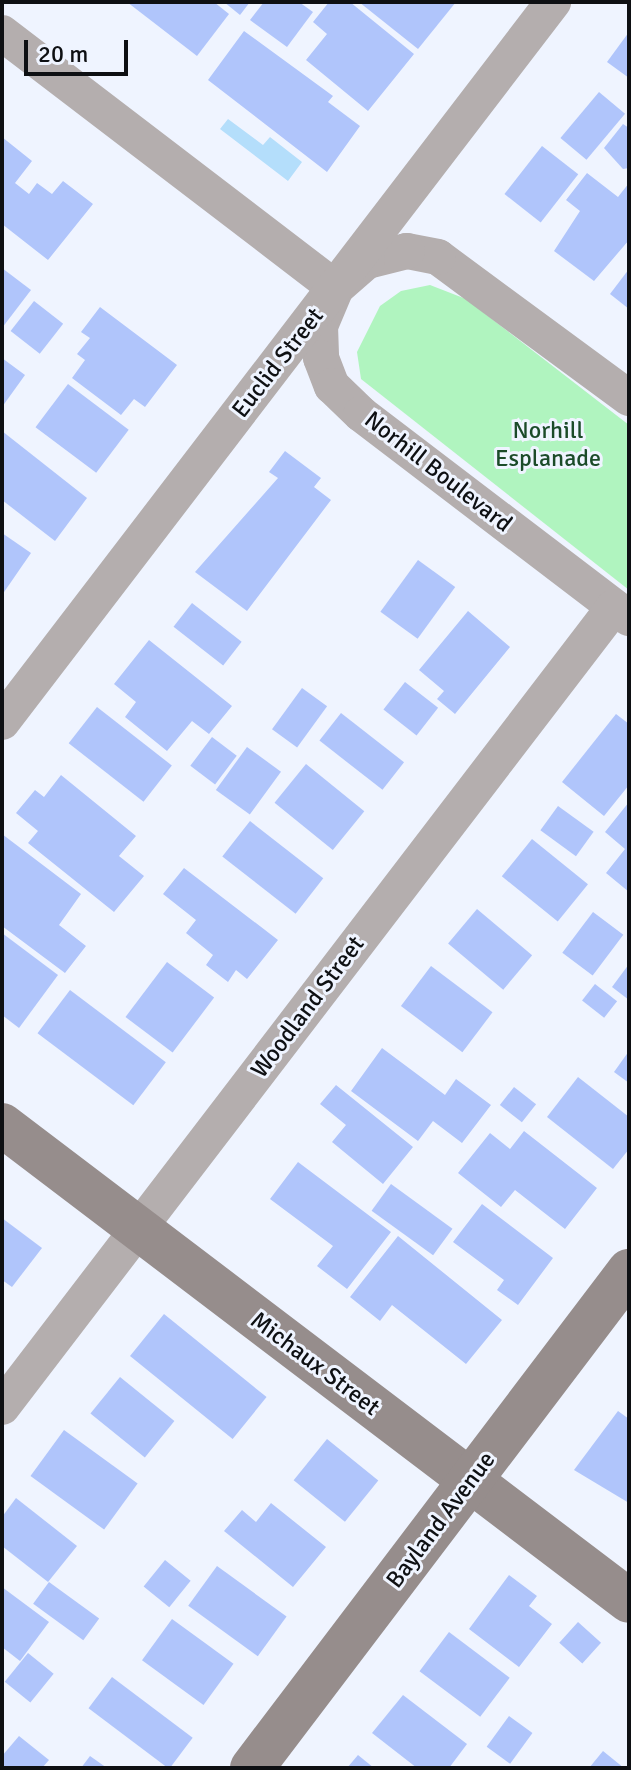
<!DOCTYPE html>
<html>
<head>
<meta charset="utf-8">
<style>
  body { margin:0 }
  #map { position:relative; width:631px; height:1770px; overflow:hidden; background:#eff4ff; font-family:Signika,sans-serif }
  div>[style] { position:absolute }
  .green>* { inset:0; background:#b0f4bf }
  .water>* { inset:0; background:#b4defb }
  .building>* { inset:0; background:#b0c5fb; transform-origin:0 0 }
  .street>* { height:36px; margin:-18px; padding:0 18px; transform-origin:18px; border-radius:18px; background:#b4aeae }
  .secondary>* { height:44px; margin:-22px; padding:0 22px; transform-origin:22px; border-radius:22px; background:#968d8c }
  span { translate:-50% -50%; white-space:nowrap; text-align:center; line-height:1.15; -webkit-text-stroke:6px #eff4ff; paint-order:stroke }
  .street-label { font-size:24px; color:#0e1013 }
  .park-label { font-size:24px; color:#1b4b29 }
  .frame { position:absolute; inset:0; border:4px solid #0e1013; pointer-events:none }
  .scale { position:absolute; left:24px; top:40px; width:104px; height:36px; box-sizing:border-box; border:4px solid #0e1013; border-top:0; padding-left:10px; font-size:24px; line-height:28px; white-space:nowrap; color:#0e1013; -webkit-text-stroke:6px #eff4ff; paint-order:stroke }
</style>
</head>
<body>
<div id="map">
  <div class="green">
    <i style="clip-path:polygon(430px 285px,466px 299px,629px 425px,629px 590px,361px 379px,357px 352px,380px 306px,401px 291px)"></i>
  </div>
  <div class="water">
    <i style="clip-path:polygon(228px 119px,263px 145px,270px 137px,302px 162px,288px 181px,220px 129px)"></i>
  </div>
  <div class="building">
    <i style="clip-path:polygon(127px 2px,214px 2px,229px 14px,197px 56px)"></i>
    <i style="clip-path:polygon(224px 2px,250px 2px,240px 15px)"></i>
    <i style="clip-path:polygon(264px 2px,299px 2px,313px 12px,287px 47px,250px 20px)"></i>
    <i style="clip-path:polygon(329px 2px,350px 2px,414px 54px,368px 111px,306px 60px,327px 34px,313px 22px)"></i>
    <i style="clip-path:polygon(359px 2px,456px 2px,418px 49px)"></i>
    <i style="clip-path:polygon(244px 31px,333px 96px,328px 102px,360px 126px,327px 172px,208px 80px)"></i>
    <i style="clip-path:polygon(629px 32px,629px 78px,607px 62px)"></i>
    <i style="left:599px;top:92px;width:34px;height:60px;rotate:40deg"></i>
    <i style="clip-path:polygon(623px 124px,629px 128px,629px 168px,623px 169px,604px 148px)"></i>
    <i style="clip-path:polygon(2px 137px,32px 161px,15px 183px,29px 194px,37px 183px,52px 194px,63px 181px,93px 204px,48px 260px,2px 224px)"></i>
    <i style="left:542px;top:146px;width:46px;height:61px;rotate:38deg"></i>
    <i style="clip-path:polygon(587px 173px,618px 197px,629px 183px,629px 240px,594px 281px,554px 251px,580px 211px,566px 200px)"></i>
    <i style="clip-path:polygon(2px 268px,31px 290px,2px 328px)"></i>
    <i style="clip-path:polygon(629px 269px,629px 309px,610px 294px)"></i>
    <i style="left:34px;top:301px;width:37px;height:38px;rotate:38deg"></i>
    <i style="clip-path:polygon(100px 307px,177px 365px,145px 407px,134px 399px,121px 415px,72px 378px,85px 360px,77px 354px,90px 338px,81px 332px)"></i>
    <i style="clip-path:polygon(2px 358px,25px 375px,2px 407px)"></i>
    <i style="left:68px;top:384px;width:76px;height:54px;rotate:37deg"></i>
    <i style="clip-path:polygon(2px 431px,87px 498px,55px 541px,2px 500px)"></i>
    <i style="clip-path:polygon(285px 451px,321px 478px,314px 487px,331px 500px,247px 611px,195px 572px,278px 478px,269px 472px)"></i>
    <i style="clip-path:polygon(2px 533px,31px 553px,2px 595px)"></i>
    <i style="left:418px;top:560px;width:46px;height:64px;rotate:36deg"></i>
    <i style="left:192px;top:603px;width:63px;height:30px;rotate:38deg"></i>
    <i style="clip-path:polygon(468px 611px,510px 647px,455px 714px,437px 699px,444px 691px,419px 670px)"></i>
    <i style="clip-path:polygon(149px 640px,232px 706px,209px 734px,192px 721px,167px 751px,125px 717px,136px 702px,114px 684px)"></i>
    <i style="left:405px;top:682px;width:42px;height:35px;rotate:38deg"></i>
    <i style="left:302px;top:688px;width:31px;height:51px;rotate:36deg"></i>
    <i style="left:97px;top:707px;width:95px;height:46px;rotate:38deg"></i>
    <i style="left:341px;top:713px;width:80px;height:35px;rotate:38deg"></i>
    <i style="clip-path:polygon(616px 714px,629px 724px,629px 785px,604px 816px,562px 782px)"></i>
    <i style="left:212px;top:737px;width:31px;height:36px;rotate:37deg"></i>
    <i style="left:247px;top:747px;width:42px;height:53px;rotate:36deg"></i>
    <i style="left:306px;top:764px;width:75px;height:50px;rotate:39deg"></i>
    <i style="clip-path:polygon(61px 775px,136px 836px,119px 856px,144px 876px,114px 912px,28px 843px,38px 831px,16px 813px,35px 790px,44px 797px)"></i>
    <i style="clip-path:polygon(629px 802px,629px 892px,606px 873px,625px 849px,605px 832px)"></i>
    <i style="left:558px;top:806px;width:44px;height:30px;rotate:36deg"></i>
    <i style="left:250px;top:821px;width:93px;height:45px;rotate:38deg"></i>
    <i style="clip-path:polygon(2px 834px,81px 894px,59px 925px,86px 946px,65px 973px,2px 926px)"></i>
    <i style="left:532px;top:839px;width:72px;height:48px;rotate:39deg"></i>
    <i style="clip-path:polygon(184px 868px,278px 940px,247px 979px,236px 970px,228px 982px,206px 965px,213px 955px,186px 933px,196px 920px,163px 894px)"></i>
    <i style="left:477px;top:909px;width:72px;height:45px;rotate:40deg"></i>
    <i style="left:593px;top:912px;width:38px;height:51px;rotate:37deg"></i>
    <i style="clip-path:polygon(2px 933px,58px 975px,19px 1028px,2px 1015px)"></i>
    <i style="left:167px;top:962px;width:59px;height:69px;rotate:37deg"></i>
    <i style="clip-path:polygon(629px 964px,629px 1000px,612px 987px)"></i>
    <i style="left:431px;top:966px;width:77px;height:50px;rotate:37deg"></i>
    <i style="left:595px;top:984px;width:28px;height:21px;rotate:38deg"></i>
    <i style="left:70px;top:990px;width:120px;height:54px;rotate:37deg"></i>
    <i style="clip-path:polygon(382px 1048px,445px 1095px,456px 1079px,491px 1105px,462px 1143px,433px 1121px,418px 1141px,351px 1091px)"></i>
    <i style="clip-path:polygon(629px 1051px,629px 1083px,614px 1072px)"></i>
    <i style="clip-path:polygon(578px 1077px,629px 1117px,629px 1149px,613px 1169px,547px 1117px)"></i>
    <i style="clip-path:polygon(336px 1085px,413px 1147px,383px 1184px,332px 1142px,346px 1125px,320px 1104px)"></i>
    <i style="left:514px;top:1087px;width:28px;height:23px;rotate:38deg"></i>
    <i style="clip-path:polygon(524px 1131px,597px 1188px,565px 1229px,515px 1190px,501px 1207px,458px 1173px,490px 1133px,510px 1149px)"></i>
    <i style="clip-path:polygon(298px 1162px,391px 1232px,347px 1289px,317px 1266px,333px 1246px,270px 1199px)"></i>
    <i style="left:391px;top:1184px;width:76px;height:33px;rotate:36deg"></i>
    <i style="clip-path:polygon(482px 1204px,553px 1258px,518px 1305px,497px 1290px,504px 1280px,453px 1242px)"></i>
    <i style="clip-path:polygon(2px 1218px,42px 1248px,12px 1287px,2px 1280px)"></i>
    <i style="clip-path:polygon(398px 1236px,502px 1320px,466px 1364px,392px 1305px,380px 1321px,350px 1297px)"></i>
    <i style="left:164px;top:1314px;width:132px;height:54px;rotate:39deg"></i>
    <i style="left:120px;top:1377px;width:70px;height:47px;rotate:39deg"></i>
    <i style="clip-path:polygon(618px 1411px,629px 1419px,629px 1503px,574px 1470px)"></i>
    <i style="left:64px;top:1430px;width:91px;height:57px;rotate:36deg"></i>
    <i style="left:327px;top:1439px;width:66px;height:53px;rotate:39deg"></i>
    <i style="clip-path:polygon(16px 1498px,77px 1546px,48px 1582px,2px 1546px,2px 1517px)"></i>
    <i style="clip-path:polygon(271px 1503px,326px 1547px,293px 1587px,224px 1531px,242px 1510px,256px 1522px)"></i>
    <i style="left:165px;top:1560px;width:33px;height:34px;rotate:39deg"></i>
    <i style="left:217px;top:1566px;width:86px;height:49px;rotate:36deg"></i>
    <i style="clip-path:polygon(509px 1575px,537px 1596px,529px 1606px,552px 1624px,519px 1667px,469px 1629px)"></i>
    <i style="left:49px;top:1582px;width:62px;height:27px;rotate:36deg"></i>
    <i style="clip-path:polygon(2px 1587px,49px 1622px,20px 1661px,2px 1647px)"></i>
    <i style="left:172px;top:1619px;width:76px;height:51px;rotate:36deg"></i>
    <i style="left:578px;top:1622px;width:31px;height:28px;rotate:42deg"></i>
    <i style="left:449px;top:1632px;width:76px;height:49px;rotate:37deg"></i>
    <i style="left:28px;top:1653px;width:33px;height:37px;rotate:39deg"></i>
    <i style="left:112px;top:1677px;width:101px;height:39px;rotate:37deg"></i>
    <i style="clip-path:polygon(403px 1695px,467px 1744px,449px 1768px,417px 1768px,372px 1733px)"></i>
    <i style="left:509px;top:1716px;width:29px;height:38px;rotate:36deg"></i>
    <i style="clip-path:polygon(19px 1736px,49px 1760px,42px 1768px,2px 1768px,2px 1756px)"></i>
    <i style="clip-path:polygon(603px 1751px,624px 1768px,589px 1768px)"></i>
    <i style="clip-path:polygon(358px 1755px,374px 1768px,347px 1768px)"></i>
    <i style="clip-path:polygon(90px 1756px,107px 1768px,81px 1768px)"></i>
  </div>
  <div class="street">
    <i style="left:2px;top:33px;width:420px;rotate:37.4deg"></i>
    <i style="left:629px;top:398px;width:237px;rotate:-143.6deg"></i>
    <i style="left:438px;top:257px;width:32px;rotate:-169deg"></i>
    <i style="left:407px;top:251px;width:41px;rotate:166deg"></i>
    <i style="left:367px;top:261px;width:41px;rotate:138.9deg"></i>
    <i style="left:336px;top:288px;width:41px;rotate:112.8deg"></i>
    <i style="left:320px;top:326px;width:32px;rotate:88deg"></i>
    <i style="left:321px;top:358px;width:30px;rotate:69deg"></i>
    <i style="left:332px;top:386px;width:40px;rotate:44deg"></i>
    <i style="left:361px;top:414px;width:337px;rotate:37.3deg"></i>
    <i style="left:2px;top:722px;width:907px;rotate:-52.57deg"></i>
    <i style="left:2px;top:1407px;width:1007px;rotate:-52.58deg"></i>
  </div>
  <div class="secondary">
    <i style="left:2px;top:1125px;width:787px;rotate:37.2deg"></i>
    <i style="left:252px;top:1768px;width:624px;rotate:-52.82deg"></i>
  </div>
  <div class="street-label">
    <span style="left:278px;top:363px;rotate:-52deg">Euclid Street</span>
    <span style="left:438px;top:472px;rotate:38deg">Norhill Boulevard</span>
    <span style="left:308px;top:1007px;rotate:-53deg">Woodland Street</span>
    <span style="left:315px;top:1364px;rotate:37deg">Michaux Street</span>
    <span style="left:441px;top:1520px;rotate:-53deg">Bayland Avenue</span>
  </div>
  <div class="park-label">
    <span style="left:548px;top:445px">Norhill<br>Esplanade</span>
  </div>
  <div class="frame"></div>
  <div class="scale">20 m</div>
</div>
</body>
</html>
